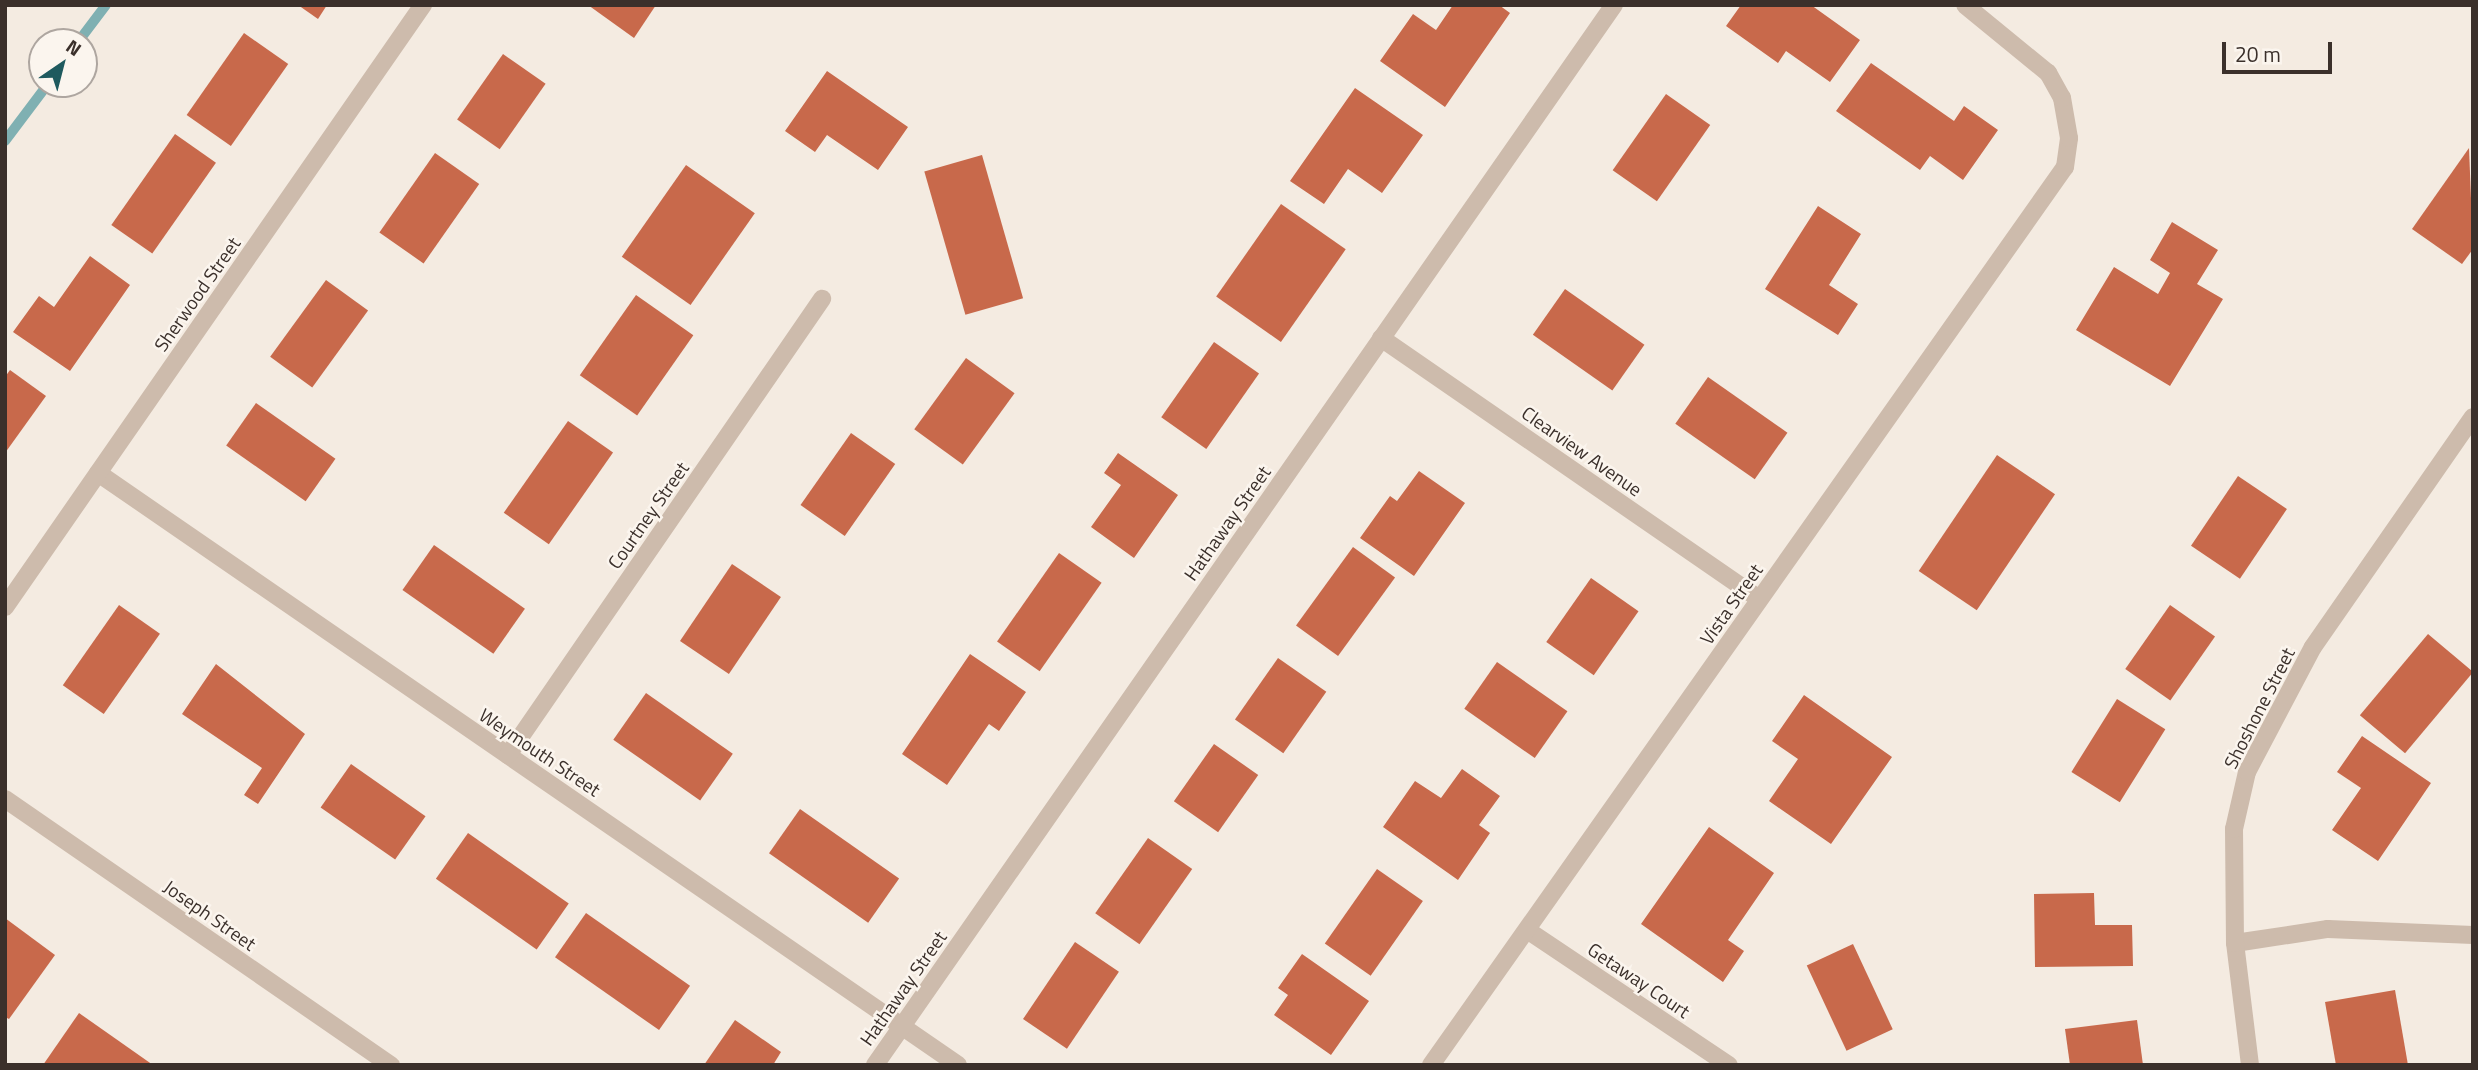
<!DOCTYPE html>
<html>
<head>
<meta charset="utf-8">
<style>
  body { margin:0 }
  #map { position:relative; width:2478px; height:1070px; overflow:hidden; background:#f4ebe1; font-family:"Titillium Web",sans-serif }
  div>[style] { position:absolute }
  .stream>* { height:10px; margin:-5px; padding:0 5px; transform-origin:5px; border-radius:5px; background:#7fb0b2 }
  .building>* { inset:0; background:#c8694b; transform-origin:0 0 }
  .minor>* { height:18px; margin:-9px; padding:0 9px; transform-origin:9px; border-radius:9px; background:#cdbbac }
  span { translate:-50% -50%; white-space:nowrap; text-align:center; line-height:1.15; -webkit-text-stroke:5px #fbf5ee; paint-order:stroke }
  .street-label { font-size:19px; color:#3b302b }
  .frame { position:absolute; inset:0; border:7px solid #3b302b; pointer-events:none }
  .north { position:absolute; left:28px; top:28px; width:70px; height:70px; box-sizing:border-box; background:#fbf5ee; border:2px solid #aea6a0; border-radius:50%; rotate:35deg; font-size:19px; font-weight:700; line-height:28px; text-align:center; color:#3b302b }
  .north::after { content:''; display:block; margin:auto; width:24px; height:32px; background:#1f5a5e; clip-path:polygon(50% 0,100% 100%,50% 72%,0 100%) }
  .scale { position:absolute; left:2222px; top:42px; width:110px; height:32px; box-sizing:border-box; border:4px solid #3b302b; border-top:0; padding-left:9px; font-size:21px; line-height:24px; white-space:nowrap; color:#3b302b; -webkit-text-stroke:5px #fbf5ee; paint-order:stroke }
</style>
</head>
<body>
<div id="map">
  <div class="stream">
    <i style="left:78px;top:42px;width:46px;rotate:-52.9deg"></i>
    <i style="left:5px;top:141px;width:71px;rotate:-53deg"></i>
  </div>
  <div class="building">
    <i style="clip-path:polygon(298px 5px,327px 5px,318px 19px)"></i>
    <i style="clip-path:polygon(588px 5px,656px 5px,634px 38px)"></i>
    <i style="clip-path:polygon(1453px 5px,1499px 5px,1510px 13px,1445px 107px,1380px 61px,1413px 14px,1436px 30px)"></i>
    <i style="clip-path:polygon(1741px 5px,1811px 5px,1860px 40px,1830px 82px,1786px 51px,1778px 63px,1726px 26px)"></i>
    <i style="left:244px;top:33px;width:54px;height:100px;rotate:35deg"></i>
    <i style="left:503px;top:54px;width:52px;height:80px;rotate:35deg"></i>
    <i style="clip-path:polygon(1871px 63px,1954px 121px,1964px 106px,1998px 130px,1963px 180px,1930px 156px,1920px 170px,1836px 111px)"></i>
    <i style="clip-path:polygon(827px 71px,908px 127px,878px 170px,827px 135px,815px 152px,785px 131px)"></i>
    <i style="clip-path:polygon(1355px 88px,1423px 135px,1382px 193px,1348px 169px,1324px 204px,1290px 181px)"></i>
    <i style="left:1666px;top:94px;width:54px;height:93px;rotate:35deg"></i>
    <i style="left:175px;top:134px;width:50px;height:111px;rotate:35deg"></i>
    <i style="clip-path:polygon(2469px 148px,2473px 249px,2462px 264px,2412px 229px)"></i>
    <i style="left:435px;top:153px;width:54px;height:97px;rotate:35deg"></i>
    <i style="left:982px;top:155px;width:149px;height:60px;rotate:74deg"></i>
    <i style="left:686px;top:165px;width:84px;height:112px;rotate:35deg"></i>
    <i style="left:1281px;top:204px;width:79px;height:113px;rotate:35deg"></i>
    <i style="clip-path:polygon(1818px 206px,1861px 234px,1829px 285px,1858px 304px,1838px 335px,1765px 289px)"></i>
    <i style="clip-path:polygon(2172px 222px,2218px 250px,2197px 284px,2223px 299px,2170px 386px,2076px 330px,2114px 267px,2158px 294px,2170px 273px,2150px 260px)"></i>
    <i style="clip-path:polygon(90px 256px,130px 285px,70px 371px,13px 332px,39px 296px,54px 307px)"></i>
    <i style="left:326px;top:280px;width:52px;height:95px;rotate:36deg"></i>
    <i style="left:1565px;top:289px;width:97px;height:56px;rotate:35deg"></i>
    <i style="left:636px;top:295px;width:70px;height:98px;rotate:35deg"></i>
    <i style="left:1214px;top:342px;width:55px;height:92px;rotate:35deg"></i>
    <i style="left:966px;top:358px;width:60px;height:88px;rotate:36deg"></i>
    <i style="clip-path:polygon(10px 370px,46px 396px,5px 453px,5px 377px)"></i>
    <i style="left:1708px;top:377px;width:97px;height:57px;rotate:35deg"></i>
    <i style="left:256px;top:403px;width:97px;height:52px;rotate:35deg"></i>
    <i style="left:568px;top:421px;width:55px;height:112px;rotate:35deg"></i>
    <i style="left:851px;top:433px;width:54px;height:88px;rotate:35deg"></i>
    <i style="clip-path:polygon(1118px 453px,1178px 495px,1134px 558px,1091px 527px,1121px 485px,1104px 473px)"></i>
    <i style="left:1997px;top:455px;width:70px;height:140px;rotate:34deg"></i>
    <i style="clip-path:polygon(1419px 471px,1465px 503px,1414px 576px,1360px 538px,1390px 496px,1397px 501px)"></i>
    <i style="left:2238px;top:476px;width:59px;height:84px;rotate:34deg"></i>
    <i style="left:434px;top:545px;width:111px;height:55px;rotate:35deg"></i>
    <i style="left:1353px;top:547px;width:52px;height:97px;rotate:36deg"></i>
    <i style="left:1059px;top:553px;width:52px;height:108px;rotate:35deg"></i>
    <i style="left:732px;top:564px;width:59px;height:93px;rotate:34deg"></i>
    <i style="left:1591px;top:578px;width:58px;height:78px;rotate:35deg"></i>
    <i style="left:119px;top:605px;width:50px;height:98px;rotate:35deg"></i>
    <i style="left:2170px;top:605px;width:55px;height:78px;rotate:35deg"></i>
    <i style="left:2428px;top:634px;width:59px;height:106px;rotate:40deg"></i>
    <i style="clip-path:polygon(970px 654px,1026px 692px,999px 731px,989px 724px,947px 785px,902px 754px)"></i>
    <i style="left:1278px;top:658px;width:59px;height:75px;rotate:35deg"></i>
    <i style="left:1497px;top:662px;width:86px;height:57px;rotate:35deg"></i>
    <i style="clip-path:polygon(216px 664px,305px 734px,258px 804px,244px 795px,262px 768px,182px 714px)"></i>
    <i style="left:646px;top:693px;width:106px;height:57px;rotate:35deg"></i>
    <i style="clip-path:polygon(1804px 695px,1892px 757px,1831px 844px,1769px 801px,1798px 759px,1772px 741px)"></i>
    <i style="left:2117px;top:699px;width:57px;height:86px;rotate:32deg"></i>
    <i style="clip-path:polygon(2362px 736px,2431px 783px,2378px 861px,2332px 830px,2361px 788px,2337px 772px)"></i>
    <i style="left:1214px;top:744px;width:54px;height:70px;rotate:35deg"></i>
    <i style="left:351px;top:764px;width:91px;height:53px;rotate:35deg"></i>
    <i style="clip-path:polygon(1462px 769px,1500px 796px,1479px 825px,1490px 833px,1458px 880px,1383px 827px,1415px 781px,1441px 798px)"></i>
    <i style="left:800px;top:809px;width:121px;height:54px;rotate:35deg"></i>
    <i style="clip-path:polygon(1709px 827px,1774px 873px,1728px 940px,1744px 951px,1723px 982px,1641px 924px)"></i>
    <i style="left:468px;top:833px;width:123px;height:56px;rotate:35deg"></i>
    <i style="left:1148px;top:838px;width:54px;height:92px;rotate:35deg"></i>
    <i style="left:1377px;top:869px;width:56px;height:91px;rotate:35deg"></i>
    <i style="clip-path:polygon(2094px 893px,2095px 925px,2132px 925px,2133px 966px,2035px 967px,2034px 894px)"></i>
    <i style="left:586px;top:913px;width:127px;height:54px;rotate:35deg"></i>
    <i style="clip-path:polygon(5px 918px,55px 955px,9px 1019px,5px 1017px)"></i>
    <i style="left:1075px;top:942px;width:53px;height:93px;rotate:34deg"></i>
    <i style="left:1853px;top:944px;width:94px;height:51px;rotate:65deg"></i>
    <i style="clip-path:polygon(1302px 954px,1369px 1001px,1331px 1055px,1274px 1015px,1288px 995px,1278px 988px)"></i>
    <i style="clip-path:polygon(2395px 990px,2408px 1065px,2336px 1065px,2325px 1002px)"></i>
    <i style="clip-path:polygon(79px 1013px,153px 1065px,43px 1065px)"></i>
    <i style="clip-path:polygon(735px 1020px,781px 1052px,773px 1065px,704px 1065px)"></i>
    <i style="clip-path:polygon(2137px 1020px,2143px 1065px,2070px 1065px,2065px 1029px)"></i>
  </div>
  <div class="minor">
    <i style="left:1381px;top:338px;width:459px;rotate:34.6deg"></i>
    <i style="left:98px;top:473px;width:1044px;rotate:34.54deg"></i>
    <i style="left:5px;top:607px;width:733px;rotate:-55.23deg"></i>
    <i style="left:508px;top:755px;width:554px;rotate:-55.45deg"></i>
    <i style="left:5px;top:799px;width:469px;rotate:34.6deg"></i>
    <i style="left:1527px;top:930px;width:243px;rotate:33.8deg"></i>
    <i style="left:2235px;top:943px;width:94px;rotate:-8.6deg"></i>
    <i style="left:2328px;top:929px;width:145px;rotate:2.4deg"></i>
    <i style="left:875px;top:1065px;width:1292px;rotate:-55.12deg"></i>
    <i style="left:1431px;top:1065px;width:1099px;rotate:-54.78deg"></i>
    <i style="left:2065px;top:167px;width:29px;rotate:-82deg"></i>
    <i style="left:2069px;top:138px;width:41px;rotate:-99.9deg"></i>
    <i style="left:2062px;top:98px;width:29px;rotate:-119deg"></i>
    <i style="left:2048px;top:73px;width:107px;rotate:-140.7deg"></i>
    <i style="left:2250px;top:1065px;width:123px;rotate:-97deg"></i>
    <i style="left:2235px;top:943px;width:114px;rotate:-90.5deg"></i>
    <i style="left:2234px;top:829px;width:58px;rotate:-77.2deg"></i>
    <i style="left:2247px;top:772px;width:141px;rotate:-62.2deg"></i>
    <i style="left:2313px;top:647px;width:280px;rotate:-55.2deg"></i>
  </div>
  <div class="street-label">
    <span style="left:197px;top:294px;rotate:-55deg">Sherwood Street</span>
    <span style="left:1582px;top:451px;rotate:35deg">Clearview Avenue</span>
    <span style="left:648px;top:515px;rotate:-55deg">Courtney Street</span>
    <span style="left:1227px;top:523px;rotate:-55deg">Hathaway Street</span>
    <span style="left:1731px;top:604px;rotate:-55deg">Vista Street</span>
    <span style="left:2259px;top:708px;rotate:-63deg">Shoshone Street</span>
    <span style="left:540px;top:752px;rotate:34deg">Weymouth Street</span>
    <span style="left:210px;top:915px;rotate:35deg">Joseph Street</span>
    <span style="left:1639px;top:980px;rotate:34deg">Getaway Court</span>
    <span style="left:903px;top:988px;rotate:-55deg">Hathaway Street</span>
  </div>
  <div class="frame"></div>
  <div class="north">N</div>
  <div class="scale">20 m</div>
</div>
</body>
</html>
